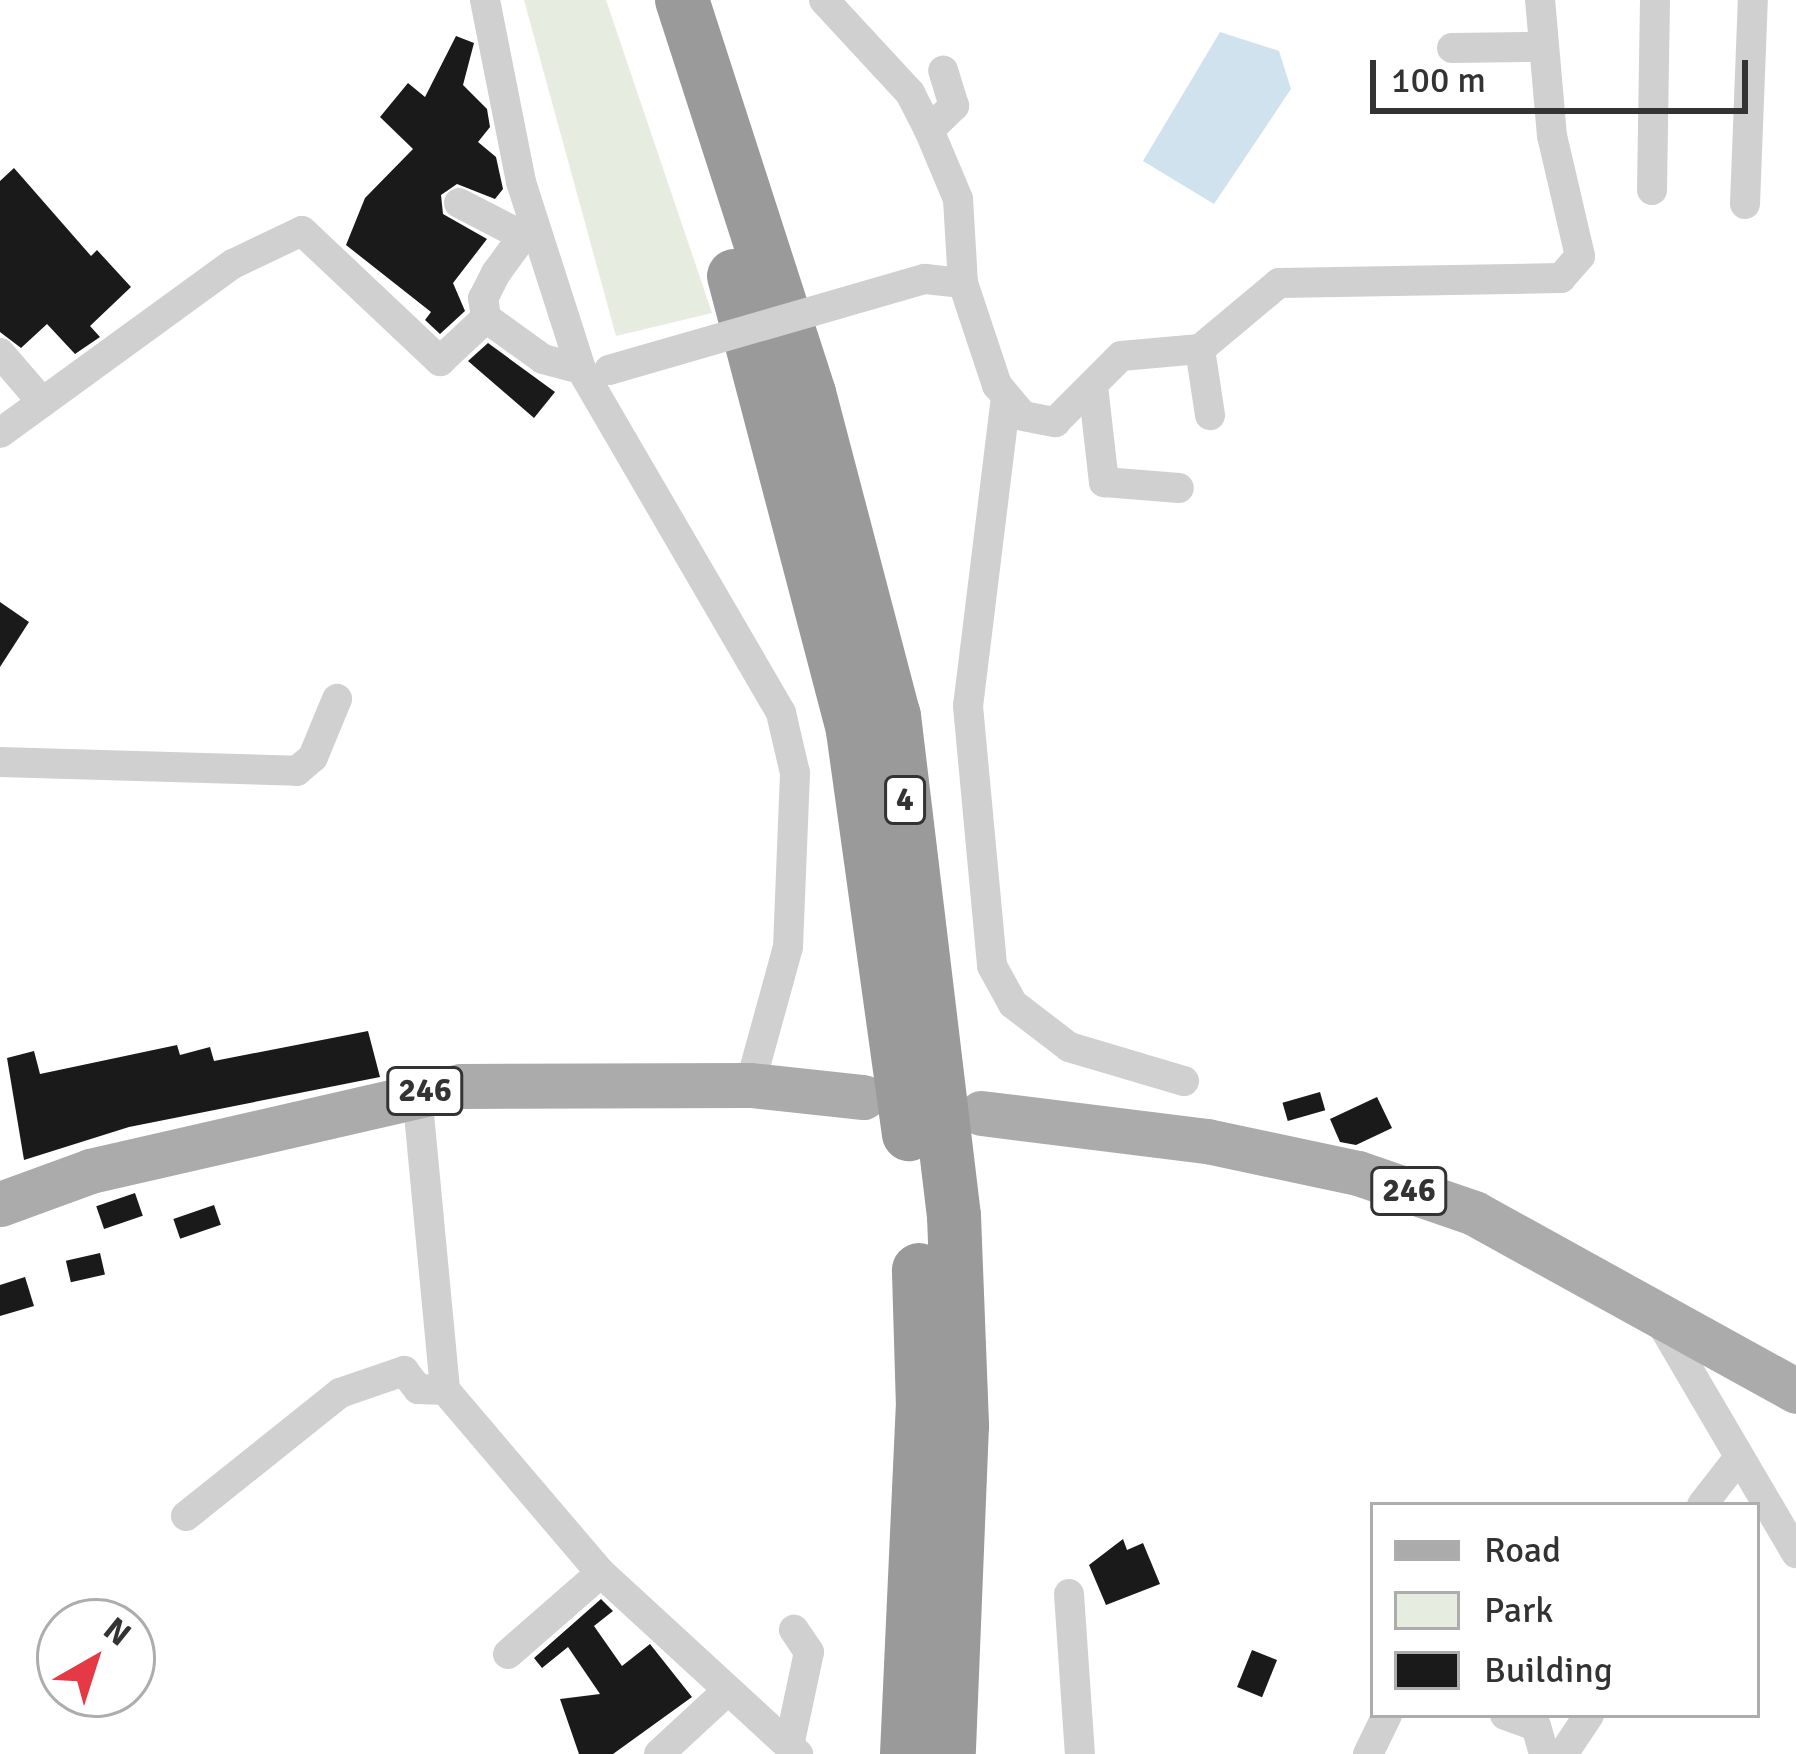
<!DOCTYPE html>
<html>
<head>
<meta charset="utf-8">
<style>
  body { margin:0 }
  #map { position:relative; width:1796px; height:1754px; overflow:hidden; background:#fff; font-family:Signika,sans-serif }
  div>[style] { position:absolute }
  .green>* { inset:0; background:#e6ecdf }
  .water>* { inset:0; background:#cfe2ee }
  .building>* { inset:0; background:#1a1a1a; transform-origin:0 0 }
  .minor>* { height:30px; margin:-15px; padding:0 15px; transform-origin:15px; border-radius:15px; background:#d0d0d0 }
  .primary>* { height:45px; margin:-22.5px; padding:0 22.5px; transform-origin:22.5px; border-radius:22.5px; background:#ababab }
  .motorway>* { height:54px; margin:-27px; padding:0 27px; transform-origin:27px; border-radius:27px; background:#9a9a9a }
  .minor-bridge>* { height:30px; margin:-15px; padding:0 15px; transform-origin:15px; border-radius:15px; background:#d0d0d0 }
  span { translate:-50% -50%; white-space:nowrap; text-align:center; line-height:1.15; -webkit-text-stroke:12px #fff; paint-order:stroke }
  .shield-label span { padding:3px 9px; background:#fff; border:3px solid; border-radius:9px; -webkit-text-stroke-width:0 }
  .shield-label { font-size:33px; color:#333; font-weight:700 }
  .legend { position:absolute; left:1370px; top:1502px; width:390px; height:216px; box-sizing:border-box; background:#fff; border:3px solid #adadad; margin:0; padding:15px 21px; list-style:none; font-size:36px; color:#333 }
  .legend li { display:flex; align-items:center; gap:24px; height:60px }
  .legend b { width:60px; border:3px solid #adadad }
  .north { position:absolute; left:36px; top:1598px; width:120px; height:120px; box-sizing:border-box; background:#fff; border:3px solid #adadad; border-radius:50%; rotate:39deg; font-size:33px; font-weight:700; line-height:48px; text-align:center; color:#333 }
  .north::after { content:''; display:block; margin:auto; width:42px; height:54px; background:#e63946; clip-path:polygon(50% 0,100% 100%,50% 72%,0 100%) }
  .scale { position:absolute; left:1370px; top:60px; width:378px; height:54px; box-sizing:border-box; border:6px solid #333; border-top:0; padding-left:15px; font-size:36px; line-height:42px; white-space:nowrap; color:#333; -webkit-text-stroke:9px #fff; paint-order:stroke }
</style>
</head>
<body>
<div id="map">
  <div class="green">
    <i style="clip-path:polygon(524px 0,606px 0,712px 313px,616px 336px)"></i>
  </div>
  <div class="water">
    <i style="clip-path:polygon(1220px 32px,1279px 51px,1291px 89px,1214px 204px,1143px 161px)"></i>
  </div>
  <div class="building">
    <i style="clip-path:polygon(456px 36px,474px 43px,463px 85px,487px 109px,490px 127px,478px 142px,496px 157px,503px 189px,495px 199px,457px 184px,441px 195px,443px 214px,487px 239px,453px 283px,465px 311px,440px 334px,425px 320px,431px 312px,346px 245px,365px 198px,413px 149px,380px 117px,408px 83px,425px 97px)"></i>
    <i style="clip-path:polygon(14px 168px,91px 256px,97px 250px,131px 287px,90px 326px,100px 337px,75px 354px,47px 324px,21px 348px,0 332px,0 181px)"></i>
    <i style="clip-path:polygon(488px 343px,555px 392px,534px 418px,468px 361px)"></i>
    <i style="clip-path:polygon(0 602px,29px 622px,0 667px)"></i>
    <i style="clip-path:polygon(368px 1031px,380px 1077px,129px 1127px,24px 1160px,7px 1058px,34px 1051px,40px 1074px,177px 1045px,180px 1055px,210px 1047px,214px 1061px)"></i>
    <i style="left:1320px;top:1092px;width:19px;height:39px;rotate:74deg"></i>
    <i style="clip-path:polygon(1377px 1097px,1392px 1128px,1356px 1145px,1340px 1142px,1330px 1119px)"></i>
    <i style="left:135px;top:1193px;width:24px;height:41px;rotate:71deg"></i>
    <i style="left:214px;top:1205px;width:21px;height:43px;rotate:71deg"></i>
    <i style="left:100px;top:1253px;width:22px;height:35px;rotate:77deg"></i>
    <i style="clip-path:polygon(25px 1277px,34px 1306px,0 1316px,0 1285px)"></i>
    <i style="clip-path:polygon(1123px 1539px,1127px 1550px,1143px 1543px,1160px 1584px,1106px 1605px,1089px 1565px)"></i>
    <i style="clip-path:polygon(601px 1599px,613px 1611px,594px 1626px,622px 1666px,650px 1644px,692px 1697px,613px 1754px,579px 1754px,560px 1699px,600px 1694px,568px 1647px,542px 1668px,534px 1658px)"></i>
    <i style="left:1252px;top:1650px;width:27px;height:40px;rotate:22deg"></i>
  </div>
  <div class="minor">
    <i style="left:485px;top:0;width:186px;rotate:78.8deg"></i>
    <i style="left:521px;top:182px;width:196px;rotate:72.2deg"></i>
    <i style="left:581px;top:369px;width:398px;rotate:59.8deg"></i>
    <i style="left:781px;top:713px;width:62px;rotate:76.9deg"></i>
    <i style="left:795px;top:773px;width:174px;rotate:92.3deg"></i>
    <i style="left:788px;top:947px;width:143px;rotate:105.4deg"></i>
    <i style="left:824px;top:0;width:127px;rotate:47.2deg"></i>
    <i style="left:910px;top:93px;width:42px;rotate:62.8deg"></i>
    <i style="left:929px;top:130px;width:75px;rotate:67.2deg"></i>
    <i style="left:958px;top:199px;width:84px;rotate:86.6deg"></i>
    <i style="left:1452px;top:48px;width:87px;rotate:-0.7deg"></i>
    <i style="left:929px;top:130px;width:35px;rotate:-44deg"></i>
    <i style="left:954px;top:106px;width:37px;rotate:-107deg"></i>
    <i style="left:1652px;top:190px;width:190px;rotate:-89.1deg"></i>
    <i style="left:459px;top:203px;width:72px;rotate:27.3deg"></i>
    <i style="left:1745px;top:204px;width:204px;rotate:-87.8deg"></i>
    <i style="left:537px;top:233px;width:14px;rotate:168deg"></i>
    <i style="left:523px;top:236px;width:46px;rotate:126.1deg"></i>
    <i style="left:496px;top:273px;width:28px;rotate:117deg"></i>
    <i style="left:483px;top:298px;width:20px;rotate:81deg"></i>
    <i style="left:486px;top:318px;width:70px;rotate:35.7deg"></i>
    <i style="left:543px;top:359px;width:39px;rotate:15deg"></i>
    <i style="left:925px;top:279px;width:38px;rotate:6deg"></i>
    <i style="left:963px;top:283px;width:108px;rotate:71.6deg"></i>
    <i style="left:997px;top:385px;width:40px;rotate:50deg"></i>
    <i style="left:1023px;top:416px;width:33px;rotate:11deg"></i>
    <i style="left:1055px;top:422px;width:93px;rotate:-45deg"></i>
    <i style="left:1121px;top:356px;width:79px;rotate:-5.1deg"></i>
    <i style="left:1200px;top:349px;width:103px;rotate:-39.9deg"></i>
    <i style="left:1279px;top:283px;width:282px;rotate:-1deg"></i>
    <i style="left:1561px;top:278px;width:29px;rotate:-49deg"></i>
    <i style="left:1580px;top:256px;width:123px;rotate:-103.1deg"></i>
    <i style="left:1552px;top:136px;width:137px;rotate:-95deg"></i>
    <i style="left:1200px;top:349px;width:67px;rotate:81.4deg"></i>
    <i style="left:0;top:353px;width:65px;rotate:49.4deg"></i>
    <i style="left:1093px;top:386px;width:97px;rotate:83.5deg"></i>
    <i style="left:1104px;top:482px;width:75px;rotate:4.6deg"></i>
    <i style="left:1006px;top:397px;width:311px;rotate:97deg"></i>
    <i style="left:968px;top:706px;width:261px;rotate:84.7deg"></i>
    <i style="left:992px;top:966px;width:43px;rotate:61.1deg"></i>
    <i style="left:1013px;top:1004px;width:71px;rotate:37.5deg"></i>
    <i style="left:1069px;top:1047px;width:120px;rotate:16.5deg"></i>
    <i style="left:0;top:433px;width:288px;rotate:-36deg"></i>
    <i style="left:233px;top:264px;width:76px;rotate:-25.6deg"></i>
    <i style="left:302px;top:231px;width:190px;rotate:43.3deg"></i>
    <i style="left:440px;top:361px;width:63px;rotate:-43.1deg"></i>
    <i style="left:0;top:762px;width:297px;rotate:1.7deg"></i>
    <i style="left:297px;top:771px;width:21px;rotate:-41deg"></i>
    <i style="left:313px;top:757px;width:63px;rotate:-67.5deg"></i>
    <i style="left:417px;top:1093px;width:298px;rotate:84.6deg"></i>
    <i style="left:445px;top:1390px;width:240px;rotate:49.6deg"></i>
    <i style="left:601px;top:1573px;width:268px;rotate:42.6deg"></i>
    <i style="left:1657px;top:1316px;width:275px;rotate:59.6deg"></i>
    <i style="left:1702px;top:1505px;width:57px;rotate:-52.1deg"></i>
    <i style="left:186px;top:1516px;width:197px;rotate:-38.6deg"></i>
    <i style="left:340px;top:1393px;width:68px;rotate:-19deg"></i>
    <i style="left:404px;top:1371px;width:23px;rotate:52deg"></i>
    <i style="left:418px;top:1389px;width:27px;rotate:2deg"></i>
    <i style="left:1069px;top:1594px;width:160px;rotate:86.1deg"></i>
    <i style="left:508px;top:1654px;width:123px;rotate:-41.1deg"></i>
    <i style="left:1505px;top:1715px;width:33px;rotate:20deg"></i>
    <i style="left:1536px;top:1726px;width:29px;rotate:74deg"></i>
    <i style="left:789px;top:1746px;width:96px;rotate:-78deg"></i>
    <i style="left:809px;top:1652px;width:27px;rotate:-124deg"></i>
    <i style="left:659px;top:1754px;width:91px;rotate:-42.8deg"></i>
    <i style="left:1368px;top:1754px;width:43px;rotate:-64deg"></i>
    <i style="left:1563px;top:1754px;width:47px;rotate:-56.3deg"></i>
  </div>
  <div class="primary">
    <i style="left:981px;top:1113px;width:228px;rotate:7.1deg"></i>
    <i style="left:1207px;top:1141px;width:154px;rotate:12deg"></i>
    <i style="left:1358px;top:1173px;width:123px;rotate:19deg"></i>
    <i style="left:1474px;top:1213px;width:368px;rotate:28.9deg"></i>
    <i style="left:0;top:1204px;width:96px;rotate:-20.1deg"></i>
    <i style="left:90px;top:1171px;width:380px;rotate:-12.9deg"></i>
    <i style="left:460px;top:1086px;width:290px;rotate:-0.2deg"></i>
    <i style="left:750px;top:1085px;width:114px;rotate:6.1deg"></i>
  </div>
  <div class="motorway">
    <i style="left:682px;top:0;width:413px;rotate:72.1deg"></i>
    <i style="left:809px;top:393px;width:334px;rotate:75.3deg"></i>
    <i style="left:894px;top:716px;width:504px;rotate:83.16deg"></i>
    <i style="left:954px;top:1216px;width:209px;rotate:87.8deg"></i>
    <i style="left:962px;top:1425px;width:329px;rotate:92.3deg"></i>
    <i style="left:734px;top:276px;width:470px;rotate:75.3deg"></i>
    <i style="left:853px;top:731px;width:407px;rotate:82.1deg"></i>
    <i style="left:907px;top:1754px;width:346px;rotate:-87.4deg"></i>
    <i style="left:923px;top:1408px;width:138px;rotate:-91.7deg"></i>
  </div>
  <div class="minor-bridge">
    <i style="left:609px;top:370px;width:329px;rotate:-16.1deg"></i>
  </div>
  <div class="shield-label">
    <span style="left:905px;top:800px">4</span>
    <span style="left:425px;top:1091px">246</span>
    <span style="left:1409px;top:1191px">246</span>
  </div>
  <ul class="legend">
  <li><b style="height:15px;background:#ababab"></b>Road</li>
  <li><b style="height:33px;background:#e6ecdf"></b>Park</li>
  <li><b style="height:33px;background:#1a1a1a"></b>Building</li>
  </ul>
  <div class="north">N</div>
  <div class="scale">100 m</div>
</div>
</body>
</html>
